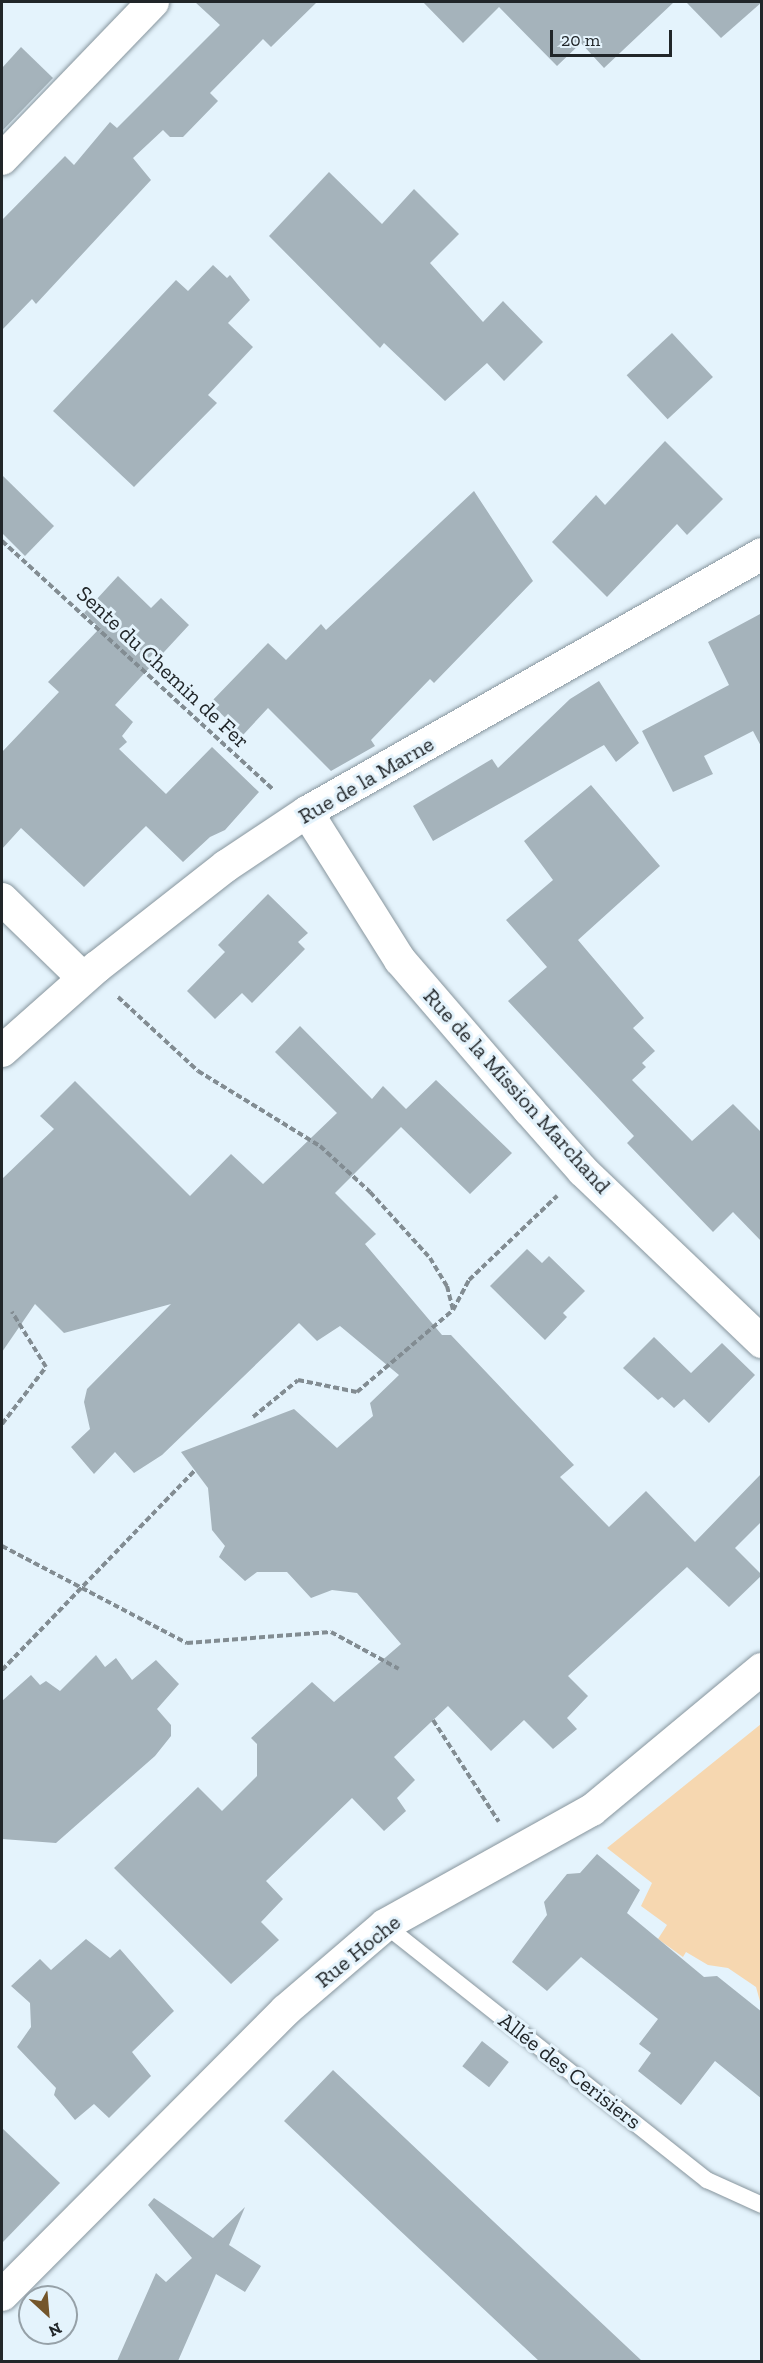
<!DOCTYPE html>
<html>
<head>
<meta charset="utf-8">
<style>
  body { margin:0 }
  #map { position:relative; width:763px; height:2363px; overflow:hidden; background:#e4f3fc; font-family:"Zilla Slab",serif }
  div>[style] { position:absolute }
  .green>* { inset:0; background:#f6d7b0 }
  .building>* { inset:0; background:#a5b3bb; transform-origin:0 0 }
  .path>* { height:4px; margin-top:-2px; transform-origin:0; background:repeating-linear-gradient(90deg,#828c92 0 6px,transparent 0 9px) }
  .roads { filter:drop-shadow(0 0 2px #87959d) drop-shadow(0 0 2px #87959d) }
  .lane>* { height:16px; margin:-8px; padding:0 8px; transform-origin:8px; border-radius:8px; background:#fff }
  .street>* { height:32px; margin:-16px; padding:0 16px; transform-origin:16px; border-radius:16px; background:#fff }
  span { translate:-50% -50%; white-space:nowrap; text-align:center; line-height:1.15; -webkit-text-stroke:6px #e4f3fc; paint-order:stroke }
  .street-label { font-size:22px; color:#212629 }
  .frame { position:absolute; inset:0; border:3px solid #212629; pointer-events:none }
  .north { position:absolute; left:18px; top:2285px; width:60px; height:60px; box-sizing:border-box; background:#e4f3fc; border:2px solid #96a1a8; border-radius:50%; rotate:154deg; font-size:16px; font-weight:700; line-height:24px; text-align:center; color:#212629 }
  .north::after { content:''; display:block; margin:auto; width:21px; height:27px; background:#74562b; clip-path:polygon(50% 0,100% 100%,50% 72%,0 100%) }
  .scale { position:absolute; left:550px; top:30px; width:122px; height:27px; box-sizing:border-box; border:3px solid #212629; border-top:0; padding-left:8px; font-size:18px; line-height:21px; white-space:nowrap; color:#212629; -webkit-text-stroke:4px #e4f3fc; paint-order:stroke }
</style>
</head>
<body>
<div id="map">
  <div class="green">
    <i style="clip-path:polygon(761px 1724px,761px 2005px,756px 1987px,728px 1968px,708px 1965px,686px 1952px,683px 1957px,658px 1939px,667px 1925px,641px 1906px,652px 1883px,607px 1848px)"></i>
  </div>
  <div class="building">
    <i style="clip-path:polygon(195px 2px,317px 2px,271px 47px,263px 39px,210px 93px,218px 101px,183px 137px,170px 137px,163px 130px,133px 158px,151px 180px,36px 304px,32px 299px,2px 330px,2px 220px,65px 156px,74px 165px,110px 122px,117px 128px,220px 25px)"></i>
    <i style="clip-path:polygon(423px 2px,674px 2px,604px 68px,581px 43px,557px 66px,499px 7px,463px 43px)"></i>
    <i style="clip-path:polygon(686px 2px,762px 2px,721px 38px)"></i>
    <i style="clip-path:polygon(21px 47px,53px 78px,2px 131px,2px 68px)"></i>
    <i style="clip-path:polygon(329px 172px,382px 224px,414px 189px,459px 234px,430px 263px,483px 322px,503px 301px,543px 342px,504px 381px,487px 363px,445px 401px,384px 343px,380px 348px,269px 236px)"></i>
    <i style="clip-path:polygon(213px 265px,227px 278px,230px 275px,250px 300px,228px 323px,253px 347px,208px 395px,217px 403px,134px 487px,53px 411px,176px 280px,188px 291px)"></i>
    <i style="left:672px;top:333px;width:60px;height:62px;rotate:47deg"></i>
    <i style="clip-path:polygon(665px 441px,723px 499px,687px 535px,677px 524px,607px 597px,552px 542px,596px 495px,605px 505px)"></i>
    <i style="clip-path:polygon(2px 475px,54px 526px,25px 556px,2px 533px)"></i>
    <i style="clip-path:polygon(474px 491px,533px 581px,434px 683px,430px 679px,371px 740px,375px 746px,331px 771px,268px 708px,243px 735px,210px 703px,268px 643px,286px 660px,321px 624px,326px 630px)"></i>
    <i style="clip-path:polygon(118px 576px,151px 608px,161px 598px,189px 625px,115px 705px,133px 722px,122px 736px,127px 742px,119px 749px,166px 794px,212px 747px,259px 792px,225px 830px,210px 837px,183px 862px,146px 826px,84px 887px,21px 828px,2px 849px,2px 752px,59px 692px,48px 682px,100px 628px,84px 613px)"></i>
    <i style="clip-path:polygon(762px 613px,762px 748px,753px 731px,704px 756px,713px 774px,673px 792px,642px 731px,729px 685px,708px 642px)"></i>
    <i style="clip-path:polygon(599px 681px,639px 743px,616px 762px,604px 745px,433px 841px,413px 806px,492px 759px,498px 768px,570px 699px)"></i>
    <i style="clip-path:polygon(591px 785px,660px 866px,578px 940px,644px 1018px,633px 1028px,655px 1051px,642px 1063px,646px 1067px,632px 1080px,692px 1141px,733px 1104px,762px 1133px,762px 1242px,733px 1212px,713px 1232px,627px 1143px,634px 1136px,508px 1001px,547px 967px,506px 920px,553px 880px,524px 841px)"></i>
    <i style="clip-path:polygon(268px 894px,308px 933px,298px 942px,305px 949px,252px 1003px,242px 993px,215px 1019px,187px 991px,225px 952px,218px 945px)"></i>
    <i style="clip-path:polygon(300px 1026px,372px 1099px,383px 1086px,406px 1109px,436px 1080px,512px 1153px,470px 1194px,401px 1127px,335px 1193px,376px 1234px,365px 1244px,442px 1335px,451px 1335px,574px 1465px,560px 1477px,609px 1527px,646px 1491px,695px 1542px,762px 1473px,762px 1521px,735px 1548px,762px 1575px,729px 1607px,687px 1567px,568px 1676px,588px 1696px,567px 1718px,577px 1729px,553px 1749px,524px 1720px,491px 1751px,448px 1706px,394px 1757px,415px 1780px,397px 1798px,406px 1811px,384px 1831px,352px 1798px,266px 1881px,283px 1899px,261px 1922px,279px 1940px,231px 1984px,114px 1868px,198px 1787px,222px 1811px,257px 1776px,257px 1744px,251px 1738px,312px 1682px,334px 1702px,401px 1644px,357px 1593px,332px 1590px,311px 1598px,287px 1572px,257px 1572px,245px 1581px,219px 1557px,225px 1546px,212px 1530px,208px 1488px,181px 1452px,294px 1409px,337px 1448px,373px 1416px,370px 1403px,399px 1375px,340px 1326px,317px 1341px,299px 1323px,162px 1455px,134px 1473px,115px 1452px,94px 1474px,71px 1447px,90px 1429px,84px 1402px,87px 1389px,171px 1304px,64px 1333px,35px 1304px,2px 1352px,2px 1179px,54px 1129px,40px 1116px,75px 1081px,190px 1196px,231px 1154px,263px 1184px,337px 1113px,275px 1052px)"></i>
    <i style="clip-path:polygon(527px 1249px,542px 1263px,549px 1256px,585px 1291px,563px 1313px,567px 1317px,545px 1340px,490px 1286px)"></i>
    <i style="clip-path:polygon(654px 1337px,691px 1373px,722px 1343px,755px 1375px,709px 1423px,684px 1399px,674px 1408px,662px 1397px,658px 1400px,623px 1368px)"></i>
    <i style="clip-path:polygon(96px 1655px,105px 1667px,116px 1658px,132px 1680px,156px 1660px,179px 1684px,157px 1709px,171px 1725px,171px 1736px,155px 1756px,56px 1843px,2px 1839px,2px 1701px,31px 1675px,40px 1685px,46px 1681px,60px 1691px)"></i>
    <i style="clip-path:polygon(597px 1854px,640px 1890px,627px 1913px,704px 1977px,717px 1976px,762px 2012px,762px 2099px,715px 2061px,681px 2105px,638px 2071px,651px 2053px,639px 2044px,658px 2019px,581px 1957px,547px 1991px,512px 1962px,547px 1915px,544px 1902px,567px 1874px,580px 1873px)"></i>
    <i style="clip-path:polygon(86px 1939px,110px 1958px,120px 1949px,174px 2011px,132px 2052px,151px 2076px,109px 2118px,94px 2104px,75px 2120px,54px 2095px,56px 2088px,17px 2047px,31px 2027px,30px 2003px,11px 1986px,40px 1959px,51px 1970px)"></i>
    <i style="left:482px;top:2041px;width:34px;height:32px;rotate:38deg"></i>
    <i style="clip-path:polygon(333px 2070px,443px 2174px,642px 2361px,539px 2361px,393px 2224px,284px 2121px)"></i>
    <i style="clip-path:polygon(2px 2128px,60px 2183px,2px 2243px)"></i>
    <i style="clip-path:polygon(154px 2198px,213px 2238px,245px 2207px,229px 2245px,261px 2266px,245px 2292px,216px 2274px,178px 2361px,117px 2361px,156px 2273px,166px 2282px,192px 2258px,148px 2205px)"></i>
  </div>
  <div class="path">
    <i style="left:2px;top:541px;width:367px;rotate:42.5deg"></i>
    <i style="left:118px;top:997px;width:109px;rotate:42.8deg"></i>
    <i style="left:198px;top:1071px;width:143px;rotate:31.6deg"></i>
    <i style="left:320px;top:1146px;width:68px;rotate:42.6deg"></i>
    <i style="left:370px;top:1192px;width:89px;rotate:47.7deg"></i>
    <i style="left:430px;top:1258px;width:33px;rotate:59deg"></i>
    <i style="left:447px;top:1286px;width:25px;rotate:76deg"></i>
    <i style="left:253px;top:1417px;width:58px;rotate:-39.4deg"></i>
    <i style="left:298px;top:1380px;width:60px;rotate:11.5deg"></i>
    <i style="left:357px;top:1392px;width:126px;rotate:-40.5deg"></i>
    <i style="left:453px;top:1310px;width:34px;rotate:-62deg"></i>
    <i style="left:469px;top:1280px;width:122px;rotate:-43.7deg"></i>
    <i style="left:2px;top:1424px;width:72px;rotate:-52.3deg"></i>
    <i style="left:46px;top:1367px;width:65px;rotate:-121.7deg"></i>
    <i style="left:2px;top:1546px;width:209px;rotate:27.7deg"></i>
    <i style="left:187px;top:1643px;width:144px;rotate:-4.4deg"></i>
    <i style="left:331px;top:1632px;width:77px;rotate:28.6deg"></i>
    <i style="left:2px;top:1670px;width:278px;rotate:-46deg"></i>
    <i style="left:433px;top:1720px;width:121px;rotate:57.1deg"></i>
  </div>
  <div class="roads">
    <div class="lane">
      <i style="left:385px;top:1925px;width:411px;rotate:38.4deg"></i>
      <i style="left:707px;top:2180px;width:60px;rotate:24.4deg"></i>
    </div>
    <div class="street">
      <i style="left:2px;top:159px;width:218px;rotate:-46.1deg"></i>
      <i style="left:307px;top:812px;width:175px;rotate:57.9deg"></i>
      <i style="left:400px;top:960px;width:198px;rotate:49.3deg"></i>
      <i style="left:529px;top:1110px;width:81px;rotate:48.5deg"></i>
      <i style="left:583px;top:1171px;width:248px;rotate:43.7deg"></i>
      <i style="left:2px;top:899px;width:113px;rotate:44.3deg"></i>
      <i style="left:2px;top:1051px;width:127px;rotate:-41.5deg"></i>
      <i style="left:97px;top:967px;width:164px;rotate:-38.1deg"></i>
      <i style="left:226px;top:866px;width:97px;rotate:-33.7deg"></i>
      <i style="left:307px;top:812px;width:523px;rotate:-29.55deg"></i>
      <i style="left:2px;top:2295px;width:402px;rotate:-45.1deg"></i>
      <i style="left:286px;top:2010px;width:130px;rotate:-40.6deg"></i>
      <i style="left:385px;top:1925px;width:237px;rotate:-29.1deg"></i>
      <i style="left:592px;top:1810px;width:221px;rotate:-39.7deg"></i>
    </div>
  </div>
  <div class="street-label">
    <span style="left:163px;top:667px;rotate:43deg">Sente du Chemin de Fer</span>
    <span style="left:366px;top:780px;rotate:-30deg">Rue de la Marne</span>
    <span style="left:517px;top:1091px;rotate:48deg">Rue de la Mission Marchand</span>
    <span style="left:358px;top:1951px;rotate:-39deg">Rue Hoche</span>
    <span style="left:570px;top:2071px;rotate:38deg">Allée des Cerisiers</span>
  </div>
  <div class="frame"></div>
  <div class="north">N</div>
  <div class="scale">20 m</div>
</div>
</body>
</html>
